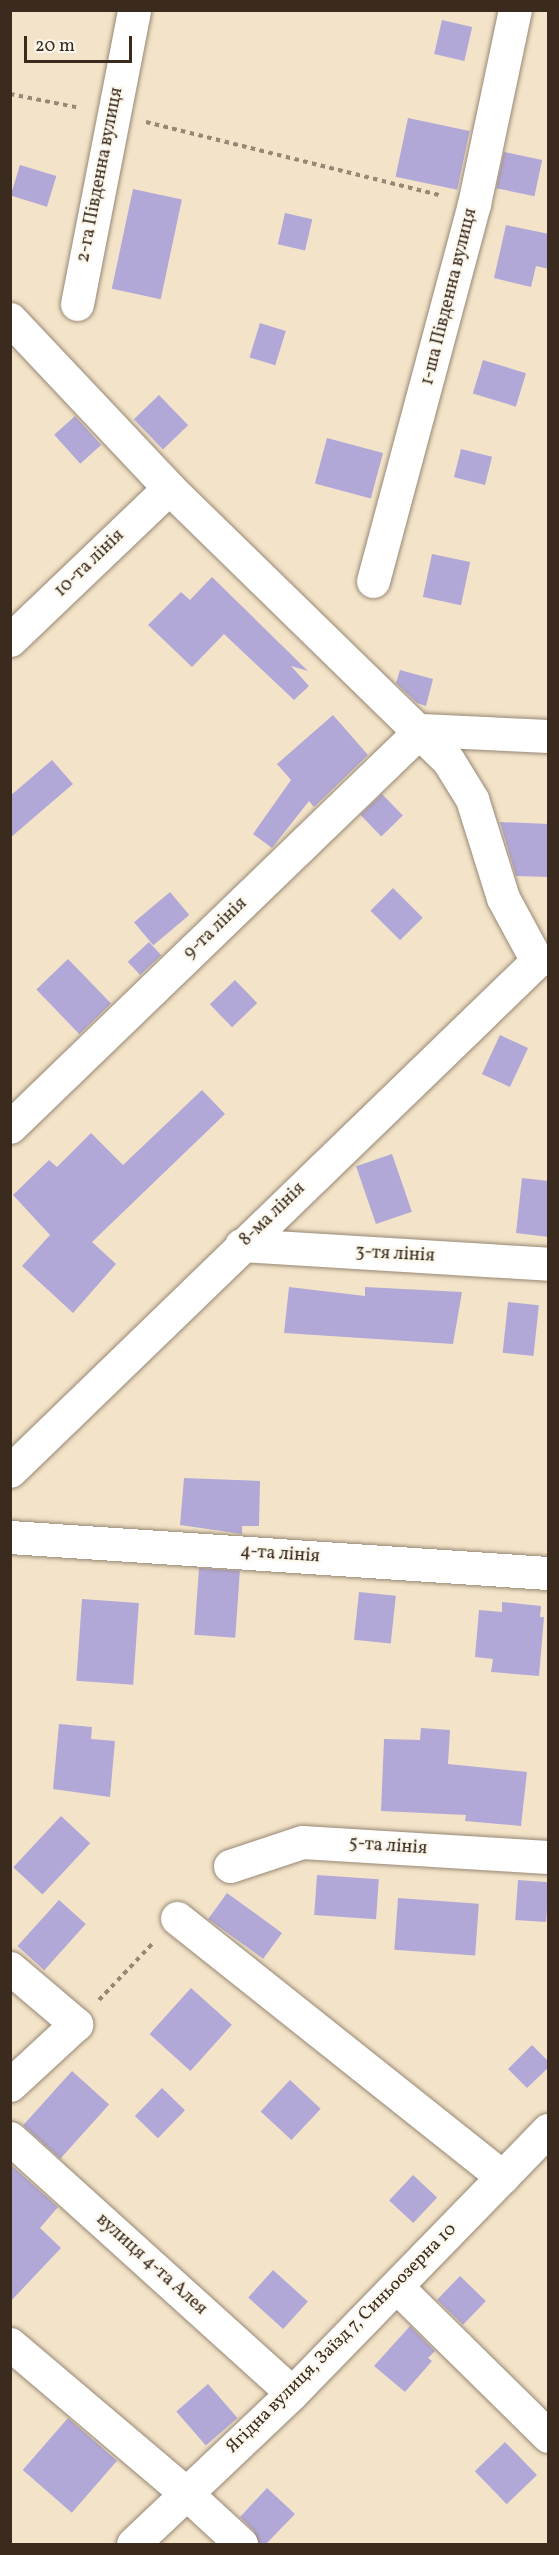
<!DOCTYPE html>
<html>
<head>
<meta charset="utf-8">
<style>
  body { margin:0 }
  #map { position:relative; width:559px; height:2555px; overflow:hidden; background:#f3e4c9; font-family:Vollkorn,serif }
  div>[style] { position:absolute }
  .building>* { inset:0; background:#b2a8d8; transform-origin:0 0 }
  .path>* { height:4px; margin-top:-2px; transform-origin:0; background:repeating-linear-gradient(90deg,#978774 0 4.5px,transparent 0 9px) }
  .roads { filter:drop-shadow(0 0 2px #978774) drop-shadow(0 0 2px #978774) }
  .minor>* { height:33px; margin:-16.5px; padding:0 16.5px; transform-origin:16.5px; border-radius:16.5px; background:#fff }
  span { translate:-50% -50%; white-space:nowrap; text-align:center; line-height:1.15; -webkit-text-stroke:4.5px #fbf7ec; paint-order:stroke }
  .street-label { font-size:18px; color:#3b2a1e }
  .frame { position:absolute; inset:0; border:12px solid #3b2a1e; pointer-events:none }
  .scale { position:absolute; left:24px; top:36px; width:108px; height:27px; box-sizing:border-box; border:3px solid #3b2a1e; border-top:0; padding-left:8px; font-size:18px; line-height:21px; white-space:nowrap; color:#3b2a1e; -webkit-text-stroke:4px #fbf7ec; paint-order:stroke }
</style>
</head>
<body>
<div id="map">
  <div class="building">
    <i style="left:442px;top:20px;width:31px;height:35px;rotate:13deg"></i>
    <i style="left:408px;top:118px;width:63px;height:60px;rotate:12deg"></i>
    <i style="left:504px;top:152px;width:39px;height:37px;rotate:12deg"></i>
    <i style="left:20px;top:165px;width:38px;height:32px;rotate:17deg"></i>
    <i style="left:133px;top:189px;width:50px;height:102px;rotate:12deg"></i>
    <i style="left:285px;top:213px;width:28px;height:32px;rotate:13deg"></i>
    <i style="clip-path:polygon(506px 225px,549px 234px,549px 269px,536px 266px,531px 287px,494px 278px)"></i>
    <i style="left:260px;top:323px;width:27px;height:36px;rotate:17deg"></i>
    <i style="left:483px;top:360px;width:45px;height:35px;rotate:17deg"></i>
    <i style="left:159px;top:395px;width:42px;height:35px;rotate:46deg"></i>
    <i style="left:75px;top:416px;width:39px;height:28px;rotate:48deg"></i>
    <i style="left:327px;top:438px;width:58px;height:47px;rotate:15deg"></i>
    <i style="left:461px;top:449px;width:32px;height:29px;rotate:14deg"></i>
    <i style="left:432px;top:554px;width:39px;height:44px;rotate:12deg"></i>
    <i style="clip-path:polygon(212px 577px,308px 671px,291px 666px,309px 686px,294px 700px,224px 634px,192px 667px,148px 625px,181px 592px,190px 600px)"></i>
    <i style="clip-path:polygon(400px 670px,433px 679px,426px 706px,417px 703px,396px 683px)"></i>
    <i style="clip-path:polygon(333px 715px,368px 755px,314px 807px,309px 801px,272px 848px,253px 834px,291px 780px,277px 764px)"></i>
    <i style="clip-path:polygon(52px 760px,73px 784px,10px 838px,10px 796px)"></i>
    <i style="left:382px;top:794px;width:30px;height:30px;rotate:46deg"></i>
    <i style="clip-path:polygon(500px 822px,549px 824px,549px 877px,516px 876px)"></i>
    <i style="left:393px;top:888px;width:42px;height:32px;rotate:45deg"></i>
    <i style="left:170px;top:892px;width:30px;height:47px;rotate:50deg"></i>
    <i style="left:149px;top:942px;width:18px;height:29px;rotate:47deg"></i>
    <i style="left:68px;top:959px;width:62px;height:44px;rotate:46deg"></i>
    <i style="left:235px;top:980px;width:32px;height:35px;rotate:46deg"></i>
    <i style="left:500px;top:1035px;width:31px;height:43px;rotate:25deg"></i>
    <i style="clip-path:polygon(202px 1090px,225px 1114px,92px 1242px,116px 1264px,73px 1313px,22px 1266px,50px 1235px,13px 1195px,49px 1160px,57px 1167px,91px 1133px,123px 1165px)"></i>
    <i style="left:392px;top:1154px;width:61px;height:38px;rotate:71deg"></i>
    <i style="clip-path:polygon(522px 1178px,549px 1181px,549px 1237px,516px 1233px)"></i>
    <i style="clip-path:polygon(289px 1287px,365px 1296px,365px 1287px,462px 1292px,453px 1344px,284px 1333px)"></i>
    <i style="left:508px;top:1302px;width:31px;height:51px;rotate:6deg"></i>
    <i style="clip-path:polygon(184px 1478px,260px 1481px,259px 1526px,242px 1526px,242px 1534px,180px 1525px)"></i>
    <i style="left:199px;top:1568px;width:41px;height:67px;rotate:4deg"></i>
    <i style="left:359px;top:1592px;width:37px;height:48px;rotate:6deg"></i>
    <i style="left:82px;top:1599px;width:57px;height:82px;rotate:4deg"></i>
    <i style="clip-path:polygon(502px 1602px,541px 1606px,540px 1617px,544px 1617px,539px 1676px,491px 1672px,493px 1659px,475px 1657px,479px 1610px,502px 1612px)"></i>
    <i style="clip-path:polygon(59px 1724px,92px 1727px,91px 1739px,115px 1741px,110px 1797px,53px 1789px)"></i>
    <i style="clip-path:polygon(421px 1728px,450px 1730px,448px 1764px,527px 1772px,521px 1826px,465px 1821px,466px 1815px,381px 1811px,384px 1739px,420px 1740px)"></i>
    <i style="left:61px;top:1816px;width:40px;height:70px;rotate:43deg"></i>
    <i style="left:317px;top:1875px;width:62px;height:40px;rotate:4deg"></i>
    <i style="left:518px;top:1880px;width:31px;height:40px;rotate:4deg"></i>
    <i style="left:227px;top:1893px;width:68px;height:32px;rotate:36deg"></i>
    <i style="left:398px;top:1898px;width:81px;height:52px;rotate:4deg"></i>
    <i style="left:59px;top:1900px;width:36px;height:62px;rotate:42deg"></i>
    <i style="left:191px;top:1988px;width:55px;height:62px;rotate:42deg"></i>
    <i style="clip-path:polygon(532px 2045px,549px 2062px,549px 2067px,527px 2088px,508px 2069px)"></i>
    <i style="left:72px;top:2071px;width:50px;height:73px;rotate:42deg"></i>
    <i style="left:290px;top:2080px;width:42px;height:43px;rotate:43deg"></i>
    <i style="left:162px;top:2088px;width:32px;height:39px;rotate:44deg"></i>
    <i style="clip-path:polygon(10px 2164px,58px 2207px,40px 2228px,61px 2248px,10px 2302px)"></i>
    <i style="left:413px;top:2175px;width:33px;height:35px;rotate:43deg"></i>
    <i style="left:273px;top:2270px;width:47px;height:37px;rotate:42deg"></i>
    <i style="left:460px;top:2276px;width:36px;height:33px;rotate:44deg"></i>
    <i style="clip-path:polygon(410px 2326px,435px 2351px,428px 2358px,432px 2361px,405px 2392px,374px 2366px)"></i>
    <i style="left:208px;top:2384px;width:45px;height:42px;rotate:49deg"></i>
    <i style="left:68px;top:2418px;width:65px;height:69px;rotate:41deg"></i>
    <i style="left:505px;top:2442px;width:46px;height:42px;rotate:46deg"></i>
    <i style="clip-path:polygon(267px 2488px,295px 2514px,266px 2544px,259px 2544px,254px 2531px,240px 2517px)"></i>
  </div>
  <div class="path">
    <i style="left:10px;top:94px;width:71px;rotate:11.3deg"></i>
    <i style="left:146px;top:122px;width:305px;rotate:14deg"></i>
    <i style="left:99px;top:2000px;width:80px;rotate:-46.5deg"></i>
  </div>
  <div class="roads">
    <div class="minor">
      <i style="left:77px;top:304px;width:299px;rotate:-79deg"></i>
      <i style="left:10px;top:319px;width:232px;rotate:46.7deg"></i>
      <i style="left:169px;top:488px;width:390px;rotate:44.3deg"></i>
      <i style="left:448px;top:760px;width:46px;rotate:58.4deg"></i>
      <i style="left:472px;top:799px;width:104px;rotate:72.6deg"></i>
      <i style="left:503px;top:898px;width:72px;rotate:61.6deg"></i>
      <i style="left:373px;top:581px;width:390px;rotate:-75deg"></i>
      <i style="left:474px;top:204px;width:198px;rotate:-78.1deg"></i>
      <i style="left:10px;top:640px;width:220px;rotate:-43.7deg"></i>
      <i style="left:421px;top:730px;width:127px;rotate:2.7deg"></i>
      <i style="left:10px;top:1127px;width:571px;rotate:-44.01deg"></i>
      <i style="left:241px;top:1245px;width:308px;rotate:3.5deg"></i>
      <i style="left:10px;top:1471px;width:733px;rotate:-44.06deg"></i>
      <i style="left:10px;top:1537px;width:539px;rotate:3.83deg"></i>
      <i style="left:230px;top:1866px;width:76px;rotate:-18.4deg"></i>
      <i style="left:302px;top:1842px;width:246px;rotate:3.5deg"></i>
      <i style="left:177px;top:1918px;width:416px;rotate:38.5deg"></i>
      <i style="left:10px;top:1968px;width:87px;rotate:40.3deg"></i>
      <i style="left:76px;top:2024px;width:90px;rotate:137.3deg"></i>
      <i style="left:10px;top:2138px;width:380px;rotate:42.1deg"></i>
      <i style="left:397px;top:2287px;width:212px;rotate:44.6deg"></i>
      <i style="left:10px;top:2344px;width:231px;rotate:40.3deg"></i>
      <i style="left:186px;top:2493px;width:75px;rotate:42.8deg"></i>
      <i style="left:133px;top:2544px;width:219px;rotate:-43.5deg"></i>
      <i style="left:292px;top:2393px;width:367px;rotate:-45.8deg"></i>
    </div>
  </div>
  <div class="street-label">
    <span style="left:101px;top:175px;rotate:-79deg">2-га Південна вулиця</span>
    <span style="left:450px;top:297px;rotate:-76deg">1-ша Південна вулиця</span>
    <span style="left:90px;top:564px;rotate:-44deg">10-та лінія</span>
    <span style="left:216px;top:929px;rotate:-44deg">9-та лінія</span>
    <span style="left:273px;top:1215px;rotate:-44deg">8-ма лінія</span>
    <span style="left:395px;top:1255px;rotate:3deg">3-тя лінія</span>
    <span style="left:280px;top:1555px;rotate:4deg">4-та лінія</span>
    <span style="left:388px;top:1847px;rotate:4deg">5-та лінія</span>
    <span style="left:151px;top:2265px;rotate:42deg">вулиця 4-та Алея</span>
    <span style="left:342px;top:2339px;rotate:-45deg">Ягідна вулиця, Заїзд 7, Синьоозерна 10</span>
  </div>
  <div class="frame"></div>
  <div class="scale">20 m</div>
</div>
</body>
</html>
